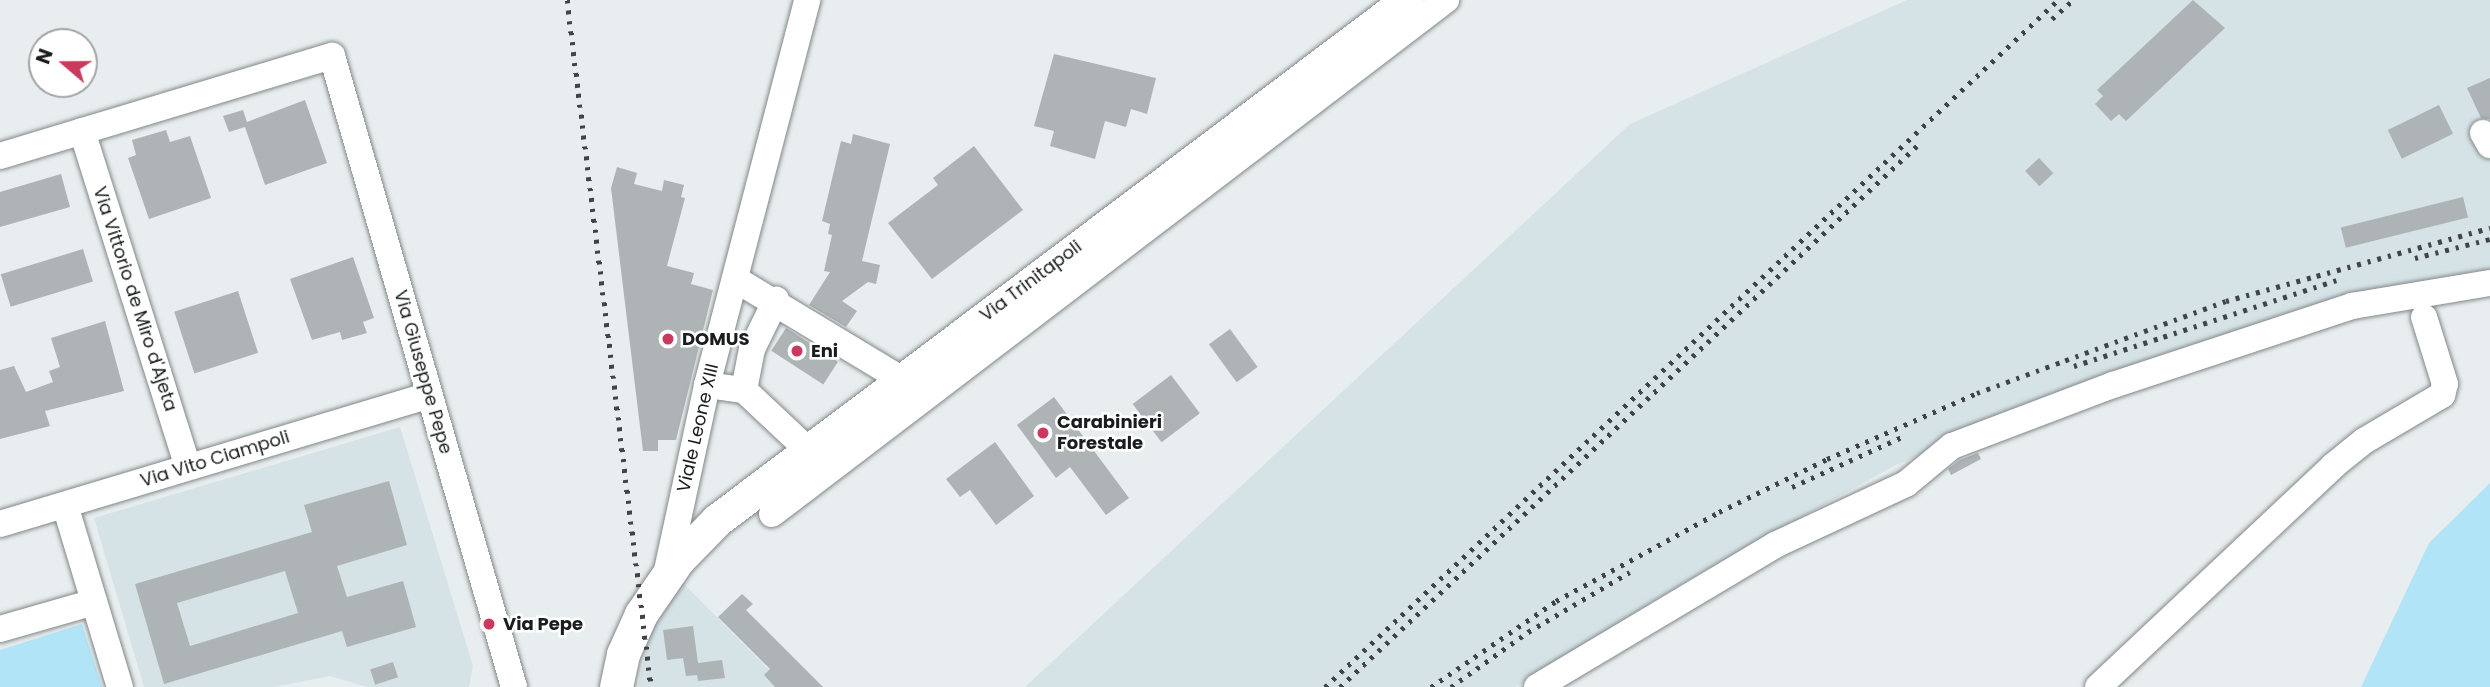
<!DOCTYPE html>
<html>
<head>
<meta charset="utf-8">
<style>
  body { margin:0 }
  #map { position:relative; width:2490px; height:687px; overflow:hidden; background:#e8eeef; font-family:Poppins,sans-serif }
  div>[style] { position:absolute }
  .built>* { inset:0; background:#d5e3e7 }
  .green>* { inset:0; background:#b0e4f6 }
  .building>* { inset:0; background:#aeb3b5; transform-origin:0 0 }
  .roads { filter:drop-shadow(0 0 2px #828788) drop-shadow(0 0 2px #828788) }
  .minor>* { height:26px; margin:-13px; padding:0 13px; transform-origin:13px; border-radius:13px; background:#fff }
  .major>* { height:33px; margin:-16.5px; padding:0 16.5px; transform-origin:16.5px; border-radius:16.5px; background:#fff }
  .rail>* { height:5px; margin-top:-2.5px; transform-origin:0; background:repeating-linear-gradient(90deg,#414445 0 3.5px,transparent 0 10.5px) }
  .dots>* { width:19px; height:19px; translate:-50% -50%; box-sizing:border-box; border:4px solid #fff; border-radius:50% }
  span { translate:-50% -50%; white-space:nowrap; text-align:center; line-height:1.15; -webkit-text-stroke:5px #fff; paint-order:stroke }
  .street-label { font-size:18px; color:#1a1c1d }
  .poi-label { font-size:18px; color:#1a1c1d; font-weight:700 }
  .left { translate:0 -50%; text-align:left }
  .north { position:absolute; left:28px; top:28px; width:70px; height:70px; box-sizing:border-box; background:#fff; border:2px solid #a3a4a5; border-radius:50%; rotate:290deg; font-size:19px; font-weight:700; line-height:28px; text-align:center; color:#1a1c1d }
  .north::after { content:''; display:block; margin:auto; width:24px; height:32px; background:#c93a5e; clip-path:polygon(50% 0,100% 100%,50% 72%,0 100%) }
</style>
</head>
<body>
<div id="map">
  <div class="built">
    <i style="clip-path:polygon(1907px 0,2490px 0,2490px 274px,2086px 385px,1896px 465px,1693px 577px,1516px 687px,1025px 687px,1630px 124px)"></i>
    <i style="clip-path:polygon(400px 427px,473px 666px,469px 687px,367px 687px,330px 676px,274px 687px,144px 687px,94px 518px)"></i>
    <i style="clip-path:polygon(681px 581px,786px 687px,638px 687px,652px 624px)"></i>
  </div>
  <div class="green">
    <i style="clip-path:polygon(2490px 483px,2490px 687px,2361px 687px,2429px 543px)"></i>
    <i style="clip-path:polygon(82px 624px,102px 687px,0 687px,0 650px)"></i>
  </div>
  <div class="building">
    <i style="clip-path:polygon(2193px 0,2225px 28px,2126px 121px,2119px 114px,2111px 121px,2095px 104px,2103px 96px,2097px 90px)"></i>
    <i style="clip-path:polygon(1054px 54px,1156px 78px,1147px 114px,1131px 109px,1126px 127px,1105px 121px,1095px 159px,1050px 146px,1054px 131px,1034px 126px)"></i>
    <i style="clip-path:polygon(2490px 78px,2490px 119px,2481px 118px,2467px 88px)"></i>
    <i style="clip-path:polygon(305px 100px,327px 163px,265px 185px,245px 127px,229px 132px,223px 116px,243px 110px,247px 122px)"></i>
    <i style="left:2439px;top:105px;width:32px;height:57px;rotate:64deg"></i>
    <i style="clip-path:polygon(166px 130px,170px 142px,190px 136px,211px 198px,149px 219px,128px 158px,136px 155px,132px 140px)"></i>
    <i style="clip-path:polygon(853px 134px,890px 144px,862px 261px,880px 265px,876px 284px,868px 282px,842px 301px,857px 311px,846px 327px,809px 305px,830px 272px,824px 271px,832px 235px,828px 234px,830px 224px,822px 221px,841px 141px,851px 144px)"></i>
    <i style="clip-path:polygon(974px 146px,1023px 210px,932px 279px,888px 223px,938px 185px,933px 178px)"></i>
    <i style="left:2039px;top:158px;width:21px;height:19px;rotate:47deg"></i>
    <i style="clip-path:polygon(617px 167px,637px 173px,634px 184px,662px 191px,664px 180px,684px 185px,681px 197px,685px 198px,667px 266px,694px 273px,691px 284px,713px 290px,676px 440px,658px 440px,658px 451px,643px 451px,611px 188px)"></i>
    <i style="clip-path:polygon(61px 174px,70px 207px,0 227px,0 192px)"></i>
    <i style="left:2463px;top:197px;width:21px;height:126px;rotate:76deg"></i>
    <i style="left:83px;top:249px;width:34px;height:86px;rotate:73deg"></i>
    <i style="clip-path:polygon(353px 257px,374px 318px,363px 322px,367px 333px,342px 340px,340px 332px,312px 340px,290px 279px)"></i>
    <i style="left:238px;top:291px;width:65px;height:67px;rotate:72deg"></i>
    <i style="clip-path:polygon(105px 321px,124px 391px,45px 411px,50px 426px,0 439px,0 370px,14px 366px,26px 392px,53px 382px,49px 371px,60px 367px,51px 338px)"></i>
    <i style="left:786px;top:328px;width:62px;height:27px;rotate:33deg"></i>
    <i style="left:1230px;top:329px;width:47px;height:26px;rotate:54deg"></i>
    <i style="left:1171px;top:375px;width:48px;height:48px;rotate:53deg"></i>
    <i style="clip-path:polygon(1054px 397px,1129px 498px,1106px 515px,1070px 467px,1056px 478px,1017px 425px)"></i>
    <i style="clip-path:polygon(995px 442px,1034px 496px,996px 525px,970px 490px,960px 497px,946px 479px)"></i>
    <i style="clip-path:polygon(1978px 453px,1981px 459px,1951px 475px,1948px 469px,1960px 460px)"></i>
    <i style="clip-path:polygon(evenodd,389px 481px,407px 545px,337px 566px,347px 597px,403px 581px,416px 627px,347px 647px,342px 631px,164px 684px,135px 584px,312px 532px,304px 505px,389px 481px,285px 571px,298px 613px,190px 646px,177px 603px,285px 571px)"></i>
    <i style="clip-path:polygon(742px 594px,753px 604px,746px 610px,823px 687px,775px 687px,764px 675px,770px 669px,718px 617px)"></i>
    <i style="clip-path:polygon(693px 626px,698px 663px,722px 660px,725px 678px,698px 681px,697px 675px,686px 676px,683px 658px,667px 660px,663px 630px)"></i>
    <i style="left:393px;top:662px;width:16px;height:24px;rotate:72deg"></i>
  </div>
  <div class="roads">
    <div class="minor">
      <i style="left:82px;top:131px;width:352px;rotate:72.5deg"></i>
      <i style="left:2483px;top:133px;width:14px;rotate:60deg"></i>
      <i style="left:0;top:156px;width:347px;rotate:-16.8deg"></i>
      <i style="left:332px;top:56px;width:657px;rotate:73.91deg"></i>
      <i style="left:735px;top:279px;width:194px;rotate:31.1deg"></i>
      <i style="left:707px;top:385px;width:37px;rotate:8deg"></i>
      <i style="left:744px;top:390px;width:88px;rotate:43.2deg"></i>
      <i style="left:744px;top:390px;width:42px;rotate:-79deg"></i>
      <i style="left:752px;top:349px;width:55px;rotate:-63.9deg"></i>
      <i style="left:65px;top:505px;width:190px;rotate:73.2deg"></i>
      <i style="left:772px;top:514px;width:848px;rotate:-37.33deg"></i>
      <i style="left:0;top:524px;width:448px;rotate:-16.7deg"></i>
      <i style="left:666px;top:575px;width:194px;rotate:-77.8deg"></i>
      <i style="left:707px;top:385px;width:398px;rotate:-75.4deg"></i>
      <i style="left:0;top:629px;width:98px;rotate:-16deg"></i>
      <i style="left:1537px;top:687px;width:277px;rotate:-30.8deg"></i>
      <i style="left:1775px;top:545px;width:145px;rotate:-25deg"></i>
      <i style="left:1906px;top:484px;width:60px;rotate:-39.6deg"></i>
      <i style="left:1952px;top:446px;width:172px;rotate:-20.8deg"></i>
      <i style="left:2113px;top:385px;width:252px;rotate:-18.3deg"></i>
      <i style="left:2352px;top:306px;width:140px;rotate:-9.5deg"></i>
      <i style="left:2098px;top:687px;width:323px;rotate:-43.2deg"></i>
      <i style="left:2333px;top:466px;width:40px;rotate:-39deg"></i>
      <i style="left:2364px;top:441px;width:91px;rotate:-30.5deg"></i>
      <i style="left:2442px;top:395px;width:11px;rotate:-75deg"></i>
      <i style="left:2445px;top:384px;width:70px;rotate:-107.4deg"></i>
    </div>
    <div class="major">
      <i style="left:616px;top:687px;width:34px;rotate:-78deg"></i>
      <i style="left:623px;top:654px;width:44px;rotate:-65.8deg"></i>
      <i style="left:641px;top:614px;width:65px;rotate:-55.6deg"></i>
      <i style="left:678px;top:560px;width:56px;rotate:-45.7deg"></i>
      <i style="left:717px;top:520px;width:864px;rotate:-37deg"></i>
    </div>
  </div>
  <div class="rail">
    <i style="left:567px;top:0;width:692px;rotate:83.03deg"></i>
    <i style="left:2052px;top:19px;width:28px;rotate:-42deg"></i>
    <i style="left:2415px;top:258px;width:77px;rotate:-14.2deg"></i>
    <i style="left:2074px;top:366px;width:277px;rotate:-18.1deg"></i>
    <i style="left:1792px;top:487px;width:125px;rotate:-24.5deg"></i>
    <i style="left:1325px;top:687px;width:1005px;rotate:-43.14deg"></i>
    <i style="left:1340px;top:687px;width:791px;rotate:-43.16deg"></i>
    <i style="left:1431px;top:687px;width:152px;rotate:-34.5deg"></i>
    <i style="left:1556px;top:601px;width:186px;rotate:-28.6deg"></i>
    <i style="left:1719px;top:512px;width:120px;rotate:-26.1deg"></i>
    <i style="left:1827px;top:459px;width:164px;rotate:-23.7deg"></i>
    <i style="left:1977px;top:393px;width:265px;rotate:-20.3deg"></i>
    <i style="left:2226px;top:301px;width:274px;rotate:-15.5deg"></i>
    <i style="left:1451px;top:687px;width:95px;rotate:-35.5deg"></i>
    <i style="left:1528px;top:632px;width:118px;rotate:-30.5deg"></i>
  </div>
  <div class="dots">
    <i style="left:668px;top:339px;background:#c93a5e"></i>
    <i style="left:797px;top:351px;background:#c93a5e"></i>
    <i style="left:1043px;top:433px;background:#c93a5e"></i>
    <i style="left:489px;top:624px;background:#c93a5e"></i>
  </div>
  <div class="street-label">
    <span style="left:1031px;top:281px;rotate:-37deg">Via Trinitapoli</span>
    <span style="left:135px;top:299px;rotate:72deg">Via Vittorio de Miro d'Ajeta</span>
    <span style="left:423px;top:372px;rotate:74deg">Via Giuseppe Pepe</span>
    <span style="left:698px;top:428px;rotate:-77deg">Viale Leone XIII</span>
    <span style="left:215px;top:459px;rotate:-17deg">Via Vito Ciampoli</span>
  </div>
  <div class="poi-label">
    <span class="left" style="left:682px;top:339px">DOMUS</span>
    <span class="left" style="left:811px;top:351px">Eni</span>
    <span class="left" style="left:1057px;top:433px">Carabinieri<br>Forestale</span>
    <span class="left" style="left:503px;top:624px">Via Pepe</span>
  </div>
  <div class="north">N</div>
</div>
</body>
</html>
